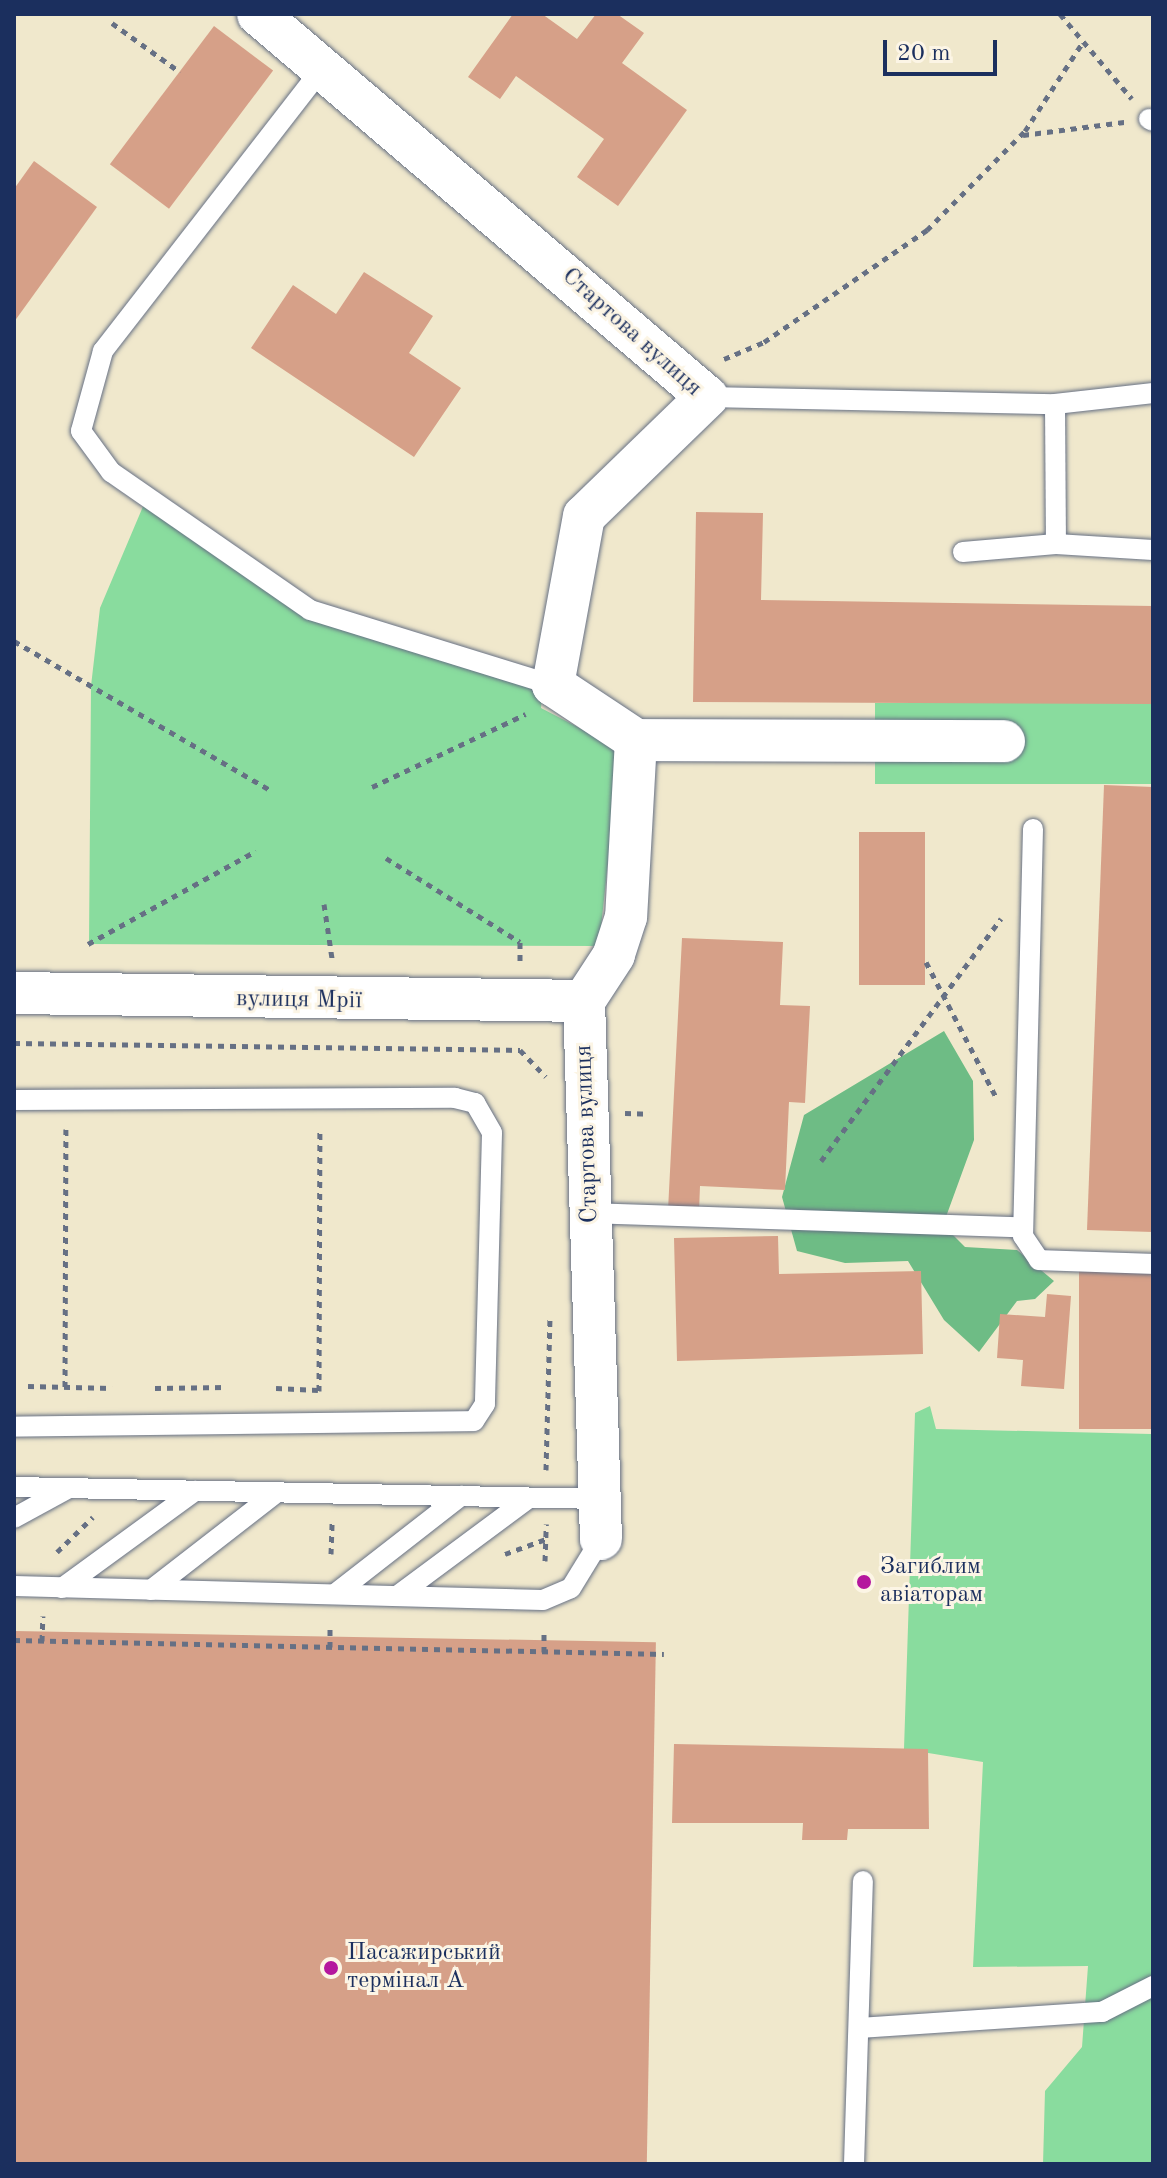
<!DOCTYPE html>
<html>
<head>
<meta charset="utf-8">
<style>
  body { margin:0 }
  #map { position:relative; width:1167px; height:2178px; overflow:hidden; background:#f0e8cc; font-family:"Old Standard TT",serif }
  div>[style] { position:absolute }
  .green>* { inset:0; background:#89dc9e; transform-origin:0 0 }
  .forest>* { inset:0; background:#6ebc85 }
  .building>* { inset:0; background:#d6a088; transform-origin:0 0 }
  .path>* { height:5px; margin-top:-2.5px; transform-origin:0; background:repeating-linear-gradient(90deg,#667084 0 6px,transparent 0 12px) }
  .roads { filter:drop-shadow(0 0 2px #667084) drop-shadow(0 0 2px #667084) }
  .lane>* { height:20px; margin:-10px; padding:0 10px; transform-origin:10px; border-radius:10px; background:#fff }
  .street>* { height:42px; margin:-21px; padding:0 21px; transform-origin:21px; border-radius:21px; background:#fff }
  .dots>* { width:22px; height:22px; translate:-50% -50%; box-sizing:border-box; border:4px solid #fcf5e5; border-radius:50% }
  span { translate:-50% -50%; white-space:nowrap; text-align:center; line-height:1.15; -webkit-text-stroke:6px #fcf5e5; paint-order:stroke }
  .street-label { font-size:24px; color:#1b2f5e }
  .poi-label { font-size:24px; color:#1b2f5e }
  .left { translate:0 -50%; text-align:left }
  .frame { position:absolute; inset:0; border:16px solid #1b2f5e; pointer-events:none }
  .scale { position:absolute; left:883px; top:40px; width:114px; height:36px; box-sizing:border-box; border:4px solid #1b2f5e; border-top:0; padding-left:10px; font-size:24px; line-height:28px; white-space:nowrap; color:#1b2f5e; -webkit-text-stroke:6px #fcf5e5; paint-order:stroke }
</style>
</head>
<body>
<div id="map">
  <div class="green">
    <i style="clip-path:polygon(147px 497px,310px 610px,543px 682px,541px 708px,620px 749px,599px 946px,89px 944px,91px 686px,100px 608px)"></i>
    <i style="left:875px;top:703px;width:278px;height:81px"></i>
    <i style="clip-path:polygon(1153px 1266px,1153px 2164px,1043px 2164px,1045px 2091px,1082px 2047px,1088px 1966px,973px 1967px,983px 1762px,904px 1749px,915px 1413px,930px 1406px,936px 1429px,1151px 1434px)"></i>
  </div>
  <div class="forest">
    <i style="clip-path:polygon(944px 1031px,973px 1081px,974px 1140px,943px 1225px,965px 1247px,1017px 1250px,1054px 1281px,1035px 1299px,1017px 1301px,979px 1352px,944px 1320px,908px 1261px,845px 1263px,797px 1251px,782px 1197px,804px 1115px)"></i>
  </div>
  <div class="building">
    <i style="clip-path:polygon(513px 14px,542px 14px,577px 39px,596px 14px,617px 14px,644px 33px,622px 63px,687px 110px,618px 206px,577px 177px,604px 139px,516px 76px,500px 99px,468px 77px)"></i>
    <i style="left:214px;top:26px;width:74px;height:173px;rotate:37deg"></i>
    <i style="clip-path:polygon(34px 161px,97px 207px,14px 322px,14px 189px)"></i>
    <i style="clip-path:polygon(364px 272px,433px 316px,409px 353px,461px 388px,414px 457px,251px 348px,293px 285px,336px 314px)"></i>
    <i style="clip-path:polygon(696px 512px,763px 513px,761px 600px,1153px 606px,1153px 704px,693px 702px)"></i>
    <i style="clip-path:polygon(1104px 785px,1153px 787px,1153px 1232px,1087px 1230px)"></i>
    <i style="left:925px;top:832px;width:153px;height:66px;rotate:90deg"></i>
    <i style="clip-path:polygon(682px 938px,783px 942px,780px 1005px,810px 1006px,805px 1103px,789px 1102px,785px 1190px,700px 1186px,699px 1212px,668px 1210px)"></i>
    <i style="clip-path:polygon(778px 1236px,779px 1274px,921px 1271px,923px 1354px,677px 1361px,674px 1238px)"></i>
    <i style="left:1079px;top:1270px;width:72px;height:159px"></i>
    <i style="clip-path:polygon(1047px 1294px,1071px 1296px,1064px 1389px,1021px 1386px,1023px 1360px,997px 1358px,1000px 1314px,1045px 1317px)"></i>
    <i style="left:14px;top:1631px;width:642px;height:533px;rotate:1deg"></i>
    <i style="clip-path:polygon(674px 1744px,928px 1749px,929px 1829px,848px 1829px,847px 1840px,802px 1840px,803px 1823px,672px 1823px)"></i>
  </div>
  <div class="path">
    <i style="left:1060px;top:14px;width:111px;rotate:49.7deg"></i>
    <i style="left:112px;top:23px;width:84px;rotate:35.8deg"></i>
    <i style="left:1023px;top:135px;width:102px;rotate:-7.3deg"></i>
    <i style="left:724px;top:359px;width:43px;rotate:-23deg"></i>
    <i style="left:764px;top:342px;width:198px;rotate:-34.5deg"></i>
    <i style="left:927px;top:230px;width:139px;rotate:-45.3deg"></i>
    <i style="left:1025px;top:131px;width:106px;rotate:-56.9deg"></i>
    <i style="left:14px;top:641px;width:296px;rotate:30.2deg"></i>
    <i style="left:372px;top:787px;width:170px;rotate:-25.4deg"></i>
    <i style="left:386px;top:858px;width:158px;rotate:32.1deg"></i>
    <i style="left:520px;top:942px;width:21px;rotate:90deg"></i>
    <i style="left:324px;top:904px;width:55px;rotate:81.6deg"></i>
    <i style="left:88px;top:944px;width:192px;rotate:-29deg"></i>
    <i style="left:926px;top:962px;width:154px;rotate:62.6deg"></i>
    <i style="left:14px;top:1043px;width:506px;rotate:0.79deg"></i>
    <i style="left:520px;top:1050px;width:37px;rotate:46deg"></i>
    <i style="left:625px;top:1113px;width:24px;rotate:2deg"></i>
    <i style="left:821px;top:1161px;width:302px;rotate:-53.4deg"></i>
    <i style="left:28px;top:1386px;width:84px;rotate:1.4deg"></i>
    <i style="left:65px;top:1387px;width:258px;rotate:-89.8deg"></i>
    <i style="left:155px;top:1388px;width:72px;rotate:-0.8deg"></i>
    <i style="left:276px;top:1388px;width:42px;rotate:2.7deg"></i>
    <i style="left:319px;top:1391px;width:261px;rotate:-89.8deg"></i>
    <i style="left:546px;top:1470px;width:153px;rotate:-88.5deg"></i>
    <i style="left:57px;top:1552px;width:50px;rotate:-44.2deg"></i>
    <i style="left:331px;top:1554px;width:32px;rotate:-88deg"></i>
    <i style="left:505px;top:1554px;width:44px;rotate:-20.1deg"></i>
    <i style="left:545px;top:1561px;width:37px;rotate:-88deg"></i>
    <i style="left:14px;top:1640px;width:650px;rotate:1.23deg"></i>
    <i style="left:42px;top:1641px;width:25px;rotate:-88deg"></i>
    <i style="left:330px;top:1647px;width:19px;rotate:-90deg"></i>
    <i style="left:544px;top:1652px;width:20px;rotate:-90deg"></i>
  </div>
  <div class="roads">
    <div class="lane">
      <i style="left:324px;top:66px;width:361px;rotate:127.8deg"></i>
      <i style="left:103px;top:351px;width:83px;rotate:105.4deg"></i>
      <i style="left:81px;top:431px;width:51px;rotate:53.8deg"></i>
      <i style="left:111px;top:472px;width:242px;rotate:34.7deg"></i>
      <i style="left:310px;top:610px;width:254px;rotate:17.2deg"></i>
      <i style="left:1149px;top:119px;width:4px;rotate:27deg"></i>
      <i style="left:707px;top:397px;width:348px;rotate:1.2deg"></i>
      <i style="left:1055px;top:404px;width:99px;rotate:-6.4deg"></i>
      <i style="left:1055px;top:404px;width:140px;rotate:89.6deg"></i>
      <i style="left:1056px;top:544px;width:97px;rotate:3.5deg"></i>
      <i style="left:963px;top:552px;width:93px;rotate:-4.9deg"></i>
      <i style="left:1033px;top:829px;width:407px;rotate:91.4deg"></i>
      <i style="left:1023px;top:1236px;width:29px;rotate:56deg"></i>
      <i style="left:1039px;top:1260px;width:114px;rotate:2deg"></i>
      <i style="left:14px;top:1100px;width:441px;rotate:-0.3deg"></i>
      <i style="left:455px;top:1098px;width:21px;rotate:14deg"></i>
      <i style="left:475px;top:1103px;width:34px;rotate:60deg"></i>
      <i style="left:492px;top:1133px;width:271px;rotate:91.5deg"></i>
      <i style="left:485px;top:1404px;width:20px;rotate:123deg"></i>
      <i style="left:474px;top:1421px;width:460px;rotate:179.3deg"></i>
      <i style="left:590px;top:1213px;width:433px;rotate:1.9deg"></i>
      <i style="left:14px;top:1487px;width:587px;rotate:1.17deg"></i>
      <i style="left:14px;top:1518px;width:60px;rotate:-28.7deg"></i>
      <i style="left:14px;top:1586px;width:529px;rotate:1.52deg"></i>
      <i style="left:543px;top:1600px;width:30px;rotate:-23deg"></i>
      <i style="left:571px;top:1588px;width:57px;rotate:-58.5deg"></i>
      <i style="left:62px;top:1588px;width:165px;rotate:-36.1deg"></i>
      <i style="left:151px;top:1590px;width:158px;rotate:-37.8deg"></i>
      <i style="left:335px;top:1594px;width:160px;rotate:-37.9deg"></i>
      <i style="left:397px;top:1596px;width:164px;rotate:-36.6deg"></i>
      <i style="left:859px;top:2028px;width:244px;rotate:-3.8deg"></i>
      <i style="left:1102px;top:2012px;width:57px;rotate:-27deg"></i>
      <i style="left:854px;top:2164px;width:283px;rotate:-88.2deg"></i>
    </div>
    <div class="street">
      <i style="left:258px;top:14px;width:590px;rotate:40.46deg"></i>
      <i style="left:707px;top:397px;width:171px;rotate:135.9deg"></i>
      <i style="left:584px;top:516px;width:172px;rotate:100.4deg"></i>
      <i style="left:553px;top:685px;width:100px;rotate:33.5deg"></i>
      <i style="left:636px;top:740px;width:177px;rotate:93.2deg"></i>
      <i style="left:626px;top:917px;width:40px;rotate:108deg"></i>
      <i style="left:614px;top:955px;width:55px;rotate:123.1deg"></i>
      <i style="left:584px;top:1001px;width:538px;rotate:88.19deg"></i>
      <i style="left:636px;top:740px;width:368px;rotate:0.2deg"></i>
      <i style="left:14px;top:993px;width:570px;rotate:0.8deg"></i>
    </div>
  </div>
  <div class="dots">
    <i style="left:864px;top:1582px;background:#b5179e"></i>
    <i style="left:331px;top:1968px;background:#b5179e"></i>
  </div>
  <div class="street-label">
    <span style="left:631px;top:333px;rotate:42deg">Стартова вулиця</span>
    <span style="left:299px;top:1001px;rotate:1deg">вулиця Мрії</span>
    <span style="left:588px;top:1134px;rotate:-92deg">Стартова вулиця</span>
  </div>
  <div class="poi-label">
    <span class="left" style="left:880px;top:1582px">Загиблим<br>авіаторам</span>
    <span class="left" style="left:347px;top:1968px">Пасажирський<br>термінал A</span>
  </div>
  <div class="frame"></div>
  <div class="scale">20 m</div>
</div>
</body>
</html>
